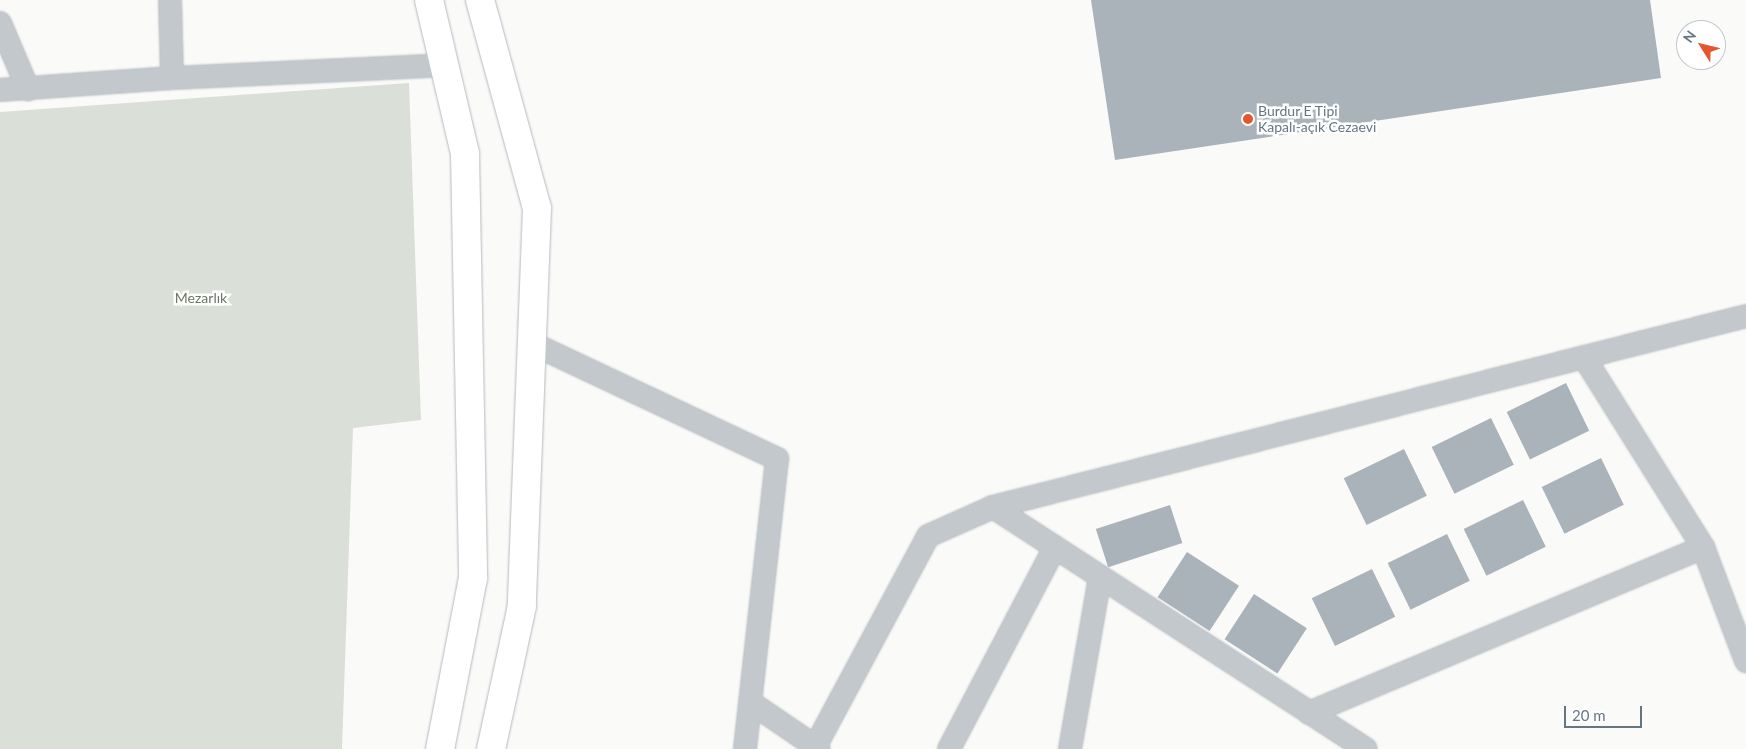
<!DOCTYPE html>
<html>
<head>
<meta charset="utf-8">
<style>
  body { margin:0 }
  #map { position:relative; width:1746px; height:749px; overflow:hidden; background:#fafaf8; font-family:Lato,sans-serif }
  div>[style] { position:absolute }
  .green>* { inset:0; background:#dadfd7 }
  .building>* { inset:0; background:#aab3b9; transform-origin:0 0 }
  .roads { filter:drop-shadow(0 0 1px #b3babf) drop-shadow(0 0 1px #b3babf) }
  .street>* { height:22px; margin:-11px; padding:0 11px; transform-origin:11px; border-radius:11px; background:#c3c8cc }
  .secondary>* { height:28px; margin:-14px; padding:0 14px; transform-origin:14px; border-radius:14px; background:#fff }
  .dots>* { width:14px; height:14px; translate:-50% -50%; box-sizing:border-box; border:2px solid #fff; border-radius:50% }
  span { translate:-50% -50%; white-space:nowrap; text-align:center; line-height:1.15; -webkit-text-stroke:5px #fff; paint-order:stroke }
  .poi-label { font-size:14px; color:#657683 }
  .left { translate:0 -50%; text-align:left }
  .park-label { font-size:14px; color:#687a64 }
  .north { position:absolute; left:1676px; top:20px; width:50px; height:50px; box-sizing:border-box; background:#fff; border:1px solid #c1c8cd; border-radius:50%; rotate:306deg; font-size:14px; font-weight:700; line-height:20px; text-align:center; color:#657683 }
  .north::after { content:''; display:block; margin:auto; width:18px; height:22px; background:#e4572e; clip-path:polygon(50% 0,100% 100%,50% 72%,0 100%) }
  .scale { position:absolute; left:1564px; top:706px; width:78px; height:22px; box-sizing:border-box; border:2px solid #657683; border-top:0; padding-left:6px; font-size:15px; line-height:18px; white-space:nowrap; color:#657683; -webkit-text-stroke:4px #fff; paint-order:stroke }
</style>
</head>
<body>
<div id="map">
  <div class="green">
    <i style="clip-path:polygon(409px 83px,421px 420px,353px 428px,342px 749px,0 749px,0 112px)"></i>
  </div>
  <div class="building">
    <i style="clip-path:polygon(1091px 0,1650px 0,1661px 78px,1115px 160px)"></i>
    <i style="left:1566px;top:383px;width:53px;height:66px;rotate:64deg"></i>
    <i style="left:1491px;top:418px;width:52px;height:66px;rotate:64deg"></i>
    <i style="left:1404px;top:449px;width:52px;height:67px;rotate:64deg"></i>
    <i style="left:1601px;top:458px;width:52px;height:66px;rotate:64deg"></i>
    <i style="left:1523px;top:500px;width:52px;height:66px;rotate:64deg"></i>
    <i style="left:1170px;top:505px;width:40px;height:78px;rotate:72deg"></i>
    <i style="left:1447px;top:534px;width:52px;height:66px;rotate:64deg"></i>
    <i style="left:1187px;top:552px;width:62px;height:54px;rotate:33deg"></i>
    <i style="left:1372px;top:569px;width:53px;height:67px;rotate:64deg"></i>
    <i style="left:1254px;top:594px;width:63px;height:54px;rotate:33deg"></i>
  </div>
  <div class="roads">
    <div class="street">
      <i style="left:170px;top:0;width:78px;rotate:88.5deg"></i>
      <i style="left:0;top:23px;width:72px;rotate:67deg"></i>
      <i style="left:0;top:90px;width:172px;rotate:-4deg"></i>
      <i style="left:172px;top:78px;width:272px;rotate:-2.7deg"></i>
      <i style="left:531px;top:343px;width:272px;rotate:25.2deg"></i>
      <i style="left:777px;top:459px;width:292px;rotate:96.3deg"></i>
      <i style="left:993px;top:507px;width:444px;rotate:33deg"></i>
      <i style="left:1703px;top:547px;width:122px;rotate:69.3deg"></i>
      <i style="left:750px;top:702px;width:83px;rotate:34.3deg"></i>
      <i style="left:1309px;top:713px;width:428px;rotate:-22.8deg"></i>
      <i style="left:1703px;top:547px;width:224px;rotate:-122.1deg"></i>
      <i style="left:815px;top:747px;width:239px;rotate:-61.8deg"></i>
      <i style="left:928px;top:536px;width:71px;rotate:-24deg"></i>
      <i style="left:993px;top:507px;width:777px;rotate:-14.23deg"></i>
      <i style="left:949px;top:749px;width:228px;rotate:-62.3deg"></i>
      <i style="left:1070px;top:749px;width:175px;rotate:-80.1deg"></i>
    </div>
    <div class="secondary">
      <i style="left:429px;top:0;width:157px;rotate:76.8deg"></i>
      <i style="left:465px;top:153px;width:425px;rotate:88.9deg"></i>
      <i style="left:473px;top:578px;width:174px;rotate:100.9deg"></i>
      <i style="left:480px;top:0;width:216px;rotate:74.7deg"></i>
      <i style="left:537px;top:208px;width:398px;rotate:92.2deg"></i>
      <i style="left:522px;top:606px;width:146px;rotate:102.2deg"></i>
    </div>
  </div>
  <div class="dots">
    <i style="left:1248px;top:119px;background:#e4572e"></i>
  </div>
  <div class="poi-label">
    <span class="left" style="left:1258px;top:119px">Burdur E Tipi<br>Kapalı-açık Cezaevi</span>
  </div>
  <div class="park-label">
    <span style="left:201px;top:298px">Mezarlık</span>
  </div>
  <div class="north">N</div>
  <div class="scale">20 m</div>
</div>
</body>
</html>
